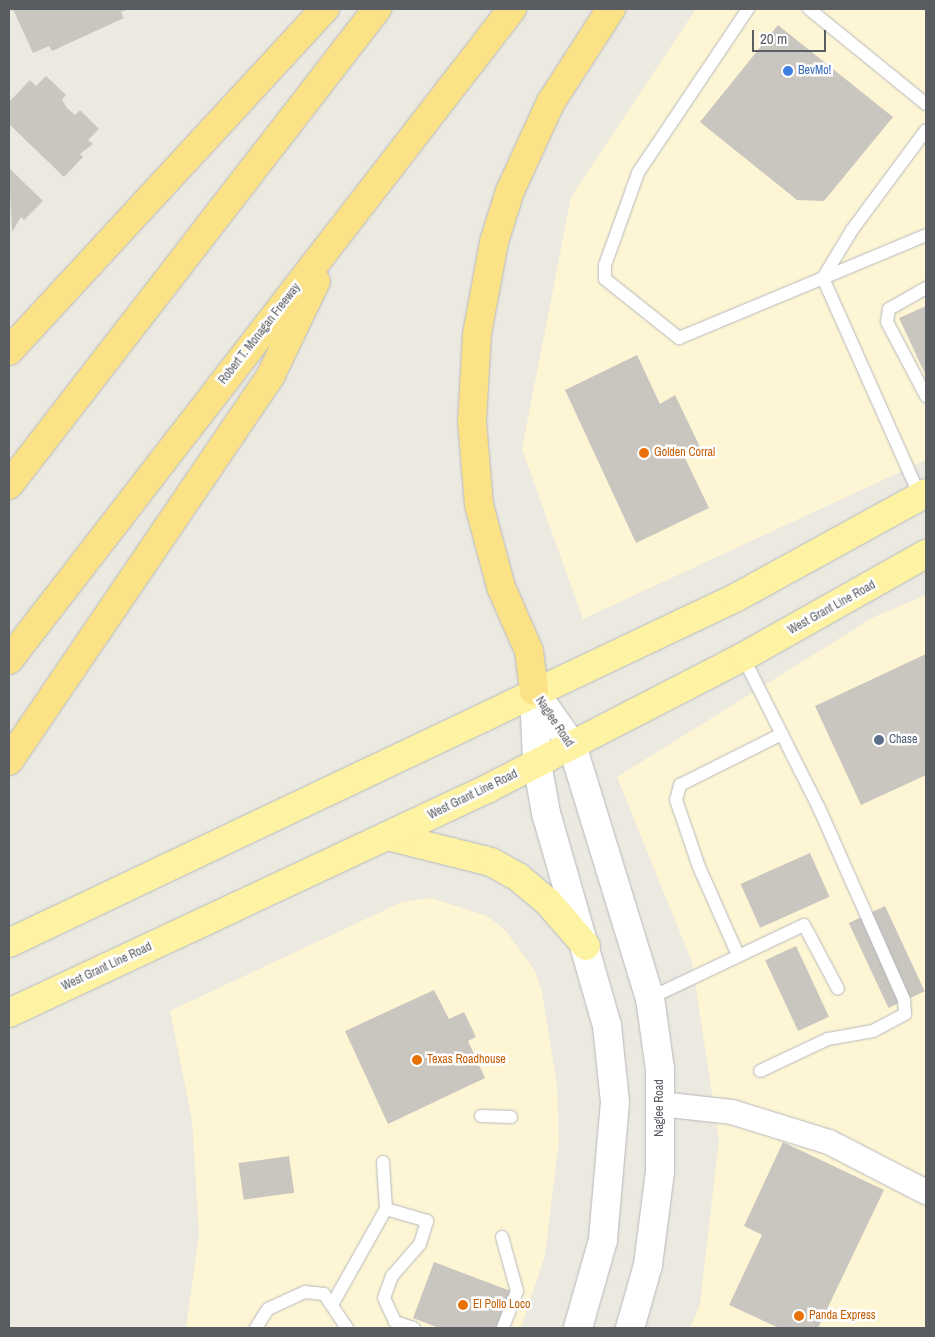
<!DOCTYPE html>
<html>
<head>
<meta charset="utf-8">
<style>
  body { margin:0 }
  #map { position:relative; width:935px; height:1337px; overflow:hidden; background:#eceae0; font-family:"Archivo Narrow",sans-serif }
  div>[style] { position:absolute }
  .commercial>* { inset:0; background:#fdf5d4 }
  .building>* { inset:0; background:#c9c6c0; transform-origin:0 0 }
  .roads { filter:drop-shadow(0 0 1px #b6b8bd) drop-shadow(0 0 1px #b6b8bd) }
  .lane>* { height:12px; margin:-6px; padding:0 6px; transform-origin:6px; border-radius:6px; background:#fff }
  .street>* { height:24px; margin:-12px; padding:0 12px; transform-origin:12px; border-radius:12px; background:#fff }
  .secondary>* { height:28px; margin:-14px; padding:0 14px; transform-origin:14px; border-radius:14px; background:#fff }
  .primary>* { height:28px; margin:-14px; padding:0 14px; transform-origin:14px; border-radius:14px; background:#fef2a3 }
  .highway>* { height:28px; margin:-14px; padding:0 14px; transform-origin:14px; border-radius:14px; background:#fce287 }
  .dots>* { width:14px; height:14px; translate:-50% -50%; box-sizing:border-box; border:2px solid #fff; border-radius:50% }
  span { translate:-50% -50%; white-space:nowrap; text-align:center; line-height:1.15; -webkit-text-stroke:5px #fff; paint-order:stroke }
  .shop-label { font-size:12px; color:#366cbe }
  .left { translate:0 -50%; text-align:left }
  .street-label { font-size:12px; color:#595c61 }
  .food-label { font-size:12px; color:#c56008 }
  .service-label { font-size:12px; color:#4e5e75 }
  .frame { position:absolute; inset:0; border:10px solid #595c61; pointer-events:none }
  .scale { position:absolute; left:752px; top:30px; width:74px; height:22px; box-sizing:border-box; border:2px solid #595c61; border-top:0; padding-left:6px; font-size:15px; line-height:18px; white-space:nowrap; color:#595c61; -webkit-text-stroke:4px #fff; paint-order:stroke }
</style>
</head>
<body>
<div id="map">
  <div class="commercial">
    <i style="clip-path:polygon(696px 9px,926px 9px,926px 460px,583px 619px,522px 449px,571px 197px)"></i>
    <i style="clip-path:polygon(926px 595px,926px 1328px,690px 1328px,700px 1304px,719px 1140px,692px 962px,617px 777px,874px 617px)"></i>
    <i style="clip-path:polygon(431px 898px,487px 916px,506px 931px,535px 971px,542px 992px,557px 1086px,559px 1140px,545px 1255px,521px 1328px,186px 1328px,199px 1234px,192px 1120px,170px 1011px,402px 902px)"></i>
  </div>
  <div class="building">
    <i style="clip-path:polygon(13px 9px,129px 9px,121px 12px,124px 18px,52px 51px,49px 46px,33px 53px)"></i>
    <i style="clip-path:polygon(778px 25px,893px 117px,824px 201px,797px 200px,700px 122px)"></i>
    <i style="clip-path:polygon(46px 76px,66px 95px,62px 100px,67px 108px,75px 115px,80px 110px,99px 129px,88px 140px,93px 144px,80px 154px,83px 157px,64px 177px,9px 124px,9px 102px,30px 80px,36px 86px)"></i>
    <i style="clip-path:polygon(9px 168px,43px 201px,24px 220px,21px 217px,12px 232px)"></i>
    <i style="clip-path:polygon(926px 306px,926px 376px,899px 318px)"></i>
    <i style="clip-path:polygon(637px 355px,660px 404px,675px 395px,701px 449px,685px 458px,709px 508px,636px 543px,565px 390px)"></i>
    <i style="clip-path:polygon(926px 654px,926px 775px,861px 805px,815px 706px)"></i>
    <i style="left:810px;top:853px;width:48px;height:76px;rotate:66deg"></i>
    <i style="left:885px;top:906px;width:94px;height:40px;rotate:65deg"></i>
    <i style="left:796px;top:946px;width:78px;height:34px;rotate:65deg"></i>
    <i style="clip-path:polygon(434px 990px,449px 1019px,464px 1012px,476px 1037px,468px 1041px,485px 1078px,388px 1124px,345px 1031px)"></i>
    <i style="clip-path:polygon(783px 1142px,884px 1190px,818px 1328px,779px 1328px,729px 1305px,762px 1235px,744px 1226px)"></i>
    <i style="left:289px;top:1156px;width:37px;height:51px;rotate:82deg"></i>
    <i style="clip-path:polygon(434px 1262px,513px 1292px,499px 1328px,439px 1328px,413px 1318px)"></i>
  </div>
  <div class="roads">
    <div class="lane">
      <i style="left:748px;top:9px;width:197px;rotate:123.9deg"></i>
      <i style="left:638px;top:173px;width:98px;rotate:109.7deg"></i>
      <i style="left:605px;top:265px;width:14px;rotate:90deg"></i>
      <i style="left:605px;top:279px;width:95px;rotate:38.6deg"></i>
      <i style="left:679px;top:338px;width:268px;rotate:-22.6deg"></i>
      <i style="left:809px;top:9px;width:151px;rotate:39.1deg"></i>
      <i style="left:926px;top:288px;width:43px;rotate:150.4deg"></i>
      <i style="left:889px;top:309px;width:13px;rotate:99deg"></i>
      <i style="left:887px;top:322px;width:84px;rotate:62.2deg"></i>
      <i style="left:920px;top:496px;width:239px;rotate:-114deg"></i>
      <i style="left:823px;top:278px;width:56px;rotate:-58.9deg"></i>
      <i style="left:852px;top:230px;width:124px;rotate:-53.5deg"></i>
      <i style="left:743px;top:657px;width:169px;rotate:63.3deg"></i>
      <i style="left:819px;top:808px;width:210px;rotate:66.1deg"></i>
      <i style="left:904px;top:1000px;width:14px;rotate:86deg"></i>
      <i style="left:905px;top:1014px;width:36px;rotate:152deg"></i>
      <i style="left:873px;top:1031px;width:46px;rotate:169.9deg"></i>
      <i style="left:828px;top:1039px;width:75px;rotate:154.8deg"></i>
      <i style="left:738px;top:955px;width:96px;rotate:-113.9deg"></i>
      <i style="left:699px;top:867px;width:71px;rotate:-108.9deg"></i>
      <i style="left:676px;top:800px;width:16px;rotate:-75deg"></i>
      <i style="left:680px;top:785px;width:114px;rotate:-26.6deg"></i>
      <i style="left:650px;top:998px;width:170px;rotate:-25.4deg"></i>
      <i style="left:804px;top:925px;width:72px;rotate:62deg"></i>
      <i style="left:481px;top:1116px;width:30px;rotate:2deg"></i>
      <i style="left:386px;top:1209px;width:43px;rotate:16.3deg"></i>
      <i style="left:427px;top:1221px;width:24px;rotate:107deg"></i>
      <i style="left:420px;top:1244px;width:43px;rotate:131.2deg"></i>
      <i style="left:392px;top:1276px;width:23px;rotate:110deg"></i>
      <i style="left:384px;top:1298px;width:26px;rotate:65deg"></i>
      <i style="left:395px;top:1322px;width:20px;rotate:18deg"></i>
      <i style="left:502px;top:1237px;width:56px;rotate:74.5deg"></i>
      <i style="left:517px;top:1291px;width:40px;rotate:111deg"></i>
      <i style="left:333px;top:1303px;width:108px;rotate:-60.6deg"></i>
      <i style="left:386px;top:1209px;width:47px;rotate:-93.7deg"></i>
      <i style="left:256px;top:1328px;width:22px;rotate:-58deg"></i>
      <i style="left:268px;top:1309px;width:41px;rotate:-24.7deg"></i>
      <i style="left:305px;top:1292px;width:19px;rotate:6deg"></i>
      <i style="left:324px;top:1294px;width:41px;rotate:55.9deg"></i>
    </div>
    <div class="street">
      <i style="left:660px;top:1104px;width:72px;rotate:6.3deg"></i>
      <i style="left:732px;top:1112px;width:102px;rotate:17.2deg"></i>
      <i style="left:829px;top:1142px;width:109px;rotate:27.3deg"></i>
    </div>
    <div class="secondary">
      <i style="left:534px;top:691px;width:66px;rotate:54.9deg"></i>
      <i style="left:572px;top:745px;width:265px;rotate:72.9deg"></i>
      <i style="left:650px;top:998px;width:72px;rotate:82deg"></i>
      <i style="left:660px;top:1069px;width:103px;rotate:90deg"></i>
      <i style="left:660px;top:1172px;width:94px;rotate:97.4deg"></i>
      <i style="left:648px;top:1265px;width:66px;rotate:105.9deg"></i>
      <i style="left:534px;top:691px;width:72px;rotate:87.6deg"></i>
      <i style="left:537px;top:763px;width:51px;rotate:79.8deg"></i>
      <i style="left:546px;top:813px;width:222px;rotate:74deg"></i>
      <i style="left:607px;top:1026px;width:76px;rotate:84deg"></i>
      <i style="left:615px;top:1102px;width:139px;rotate:95deg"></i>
      <i style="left:603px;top:1240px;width:91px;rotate:105.9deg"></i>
    </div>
    <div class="primary">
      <i style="left:387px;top:836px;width:107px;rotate:14deg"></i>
      <i style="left:491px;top:862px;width:31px;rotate:29deg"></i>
      <i style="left:518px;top:877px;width:39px;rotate:40deg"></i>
      <i style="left:548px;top:902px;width:58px;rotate:49.2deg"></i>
      <i style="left:9px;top:943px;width:806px;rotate:-25.42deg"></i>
      <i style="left:737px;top:597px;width:216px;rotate:-28.8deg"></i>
      <i style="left:9px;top:1013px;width:528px;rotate:-25.11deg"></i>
      <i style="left:487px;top:789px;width:288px;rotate:-27.3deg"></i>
      <i style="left:743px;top:657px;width:210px;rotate:-29.4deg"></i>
    </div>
    <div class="highway">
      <i style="left:9px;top:351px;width:466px;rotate:-47.3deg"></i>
      <i style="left:9px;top:485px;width:602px;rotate:-52.29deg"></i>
      <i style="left:9px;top:660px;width:823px;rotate:-52.31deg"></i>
      <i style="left:534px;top:691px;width:40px;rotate:-97.1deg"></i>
      <i style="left:529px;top:651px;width:70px;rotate:-113.6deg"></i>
      <i style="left:501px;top:587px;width:85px;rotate:-105deg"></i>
      <i style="left:479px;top:505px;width:84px;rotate:-94.8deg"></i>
      <i style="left:472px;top:421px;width:87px;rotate:-86.7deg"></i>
      <i style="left:477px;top:334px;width:94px;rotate:-79.5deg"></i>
      <i style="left:494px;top:242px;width:53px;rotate:-72.6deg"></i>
      <i style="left:510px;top:191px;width:98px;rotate:-65.3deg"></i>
      <i style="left:551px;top:102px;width:111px;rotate:-57.2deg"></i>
      <i style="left:9px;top:761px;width:467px;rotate:-55.8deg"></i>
      <i style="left:271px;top:375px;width:104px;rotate:-64.4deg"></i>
    </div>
  </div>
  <div class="dots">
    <i style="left:788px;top:71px;background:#3f7fe0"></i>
    <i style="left:644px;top:453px;background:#e8710a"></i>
    <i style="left:879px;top:740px;background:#5c6f8a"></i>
    <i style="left:417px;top:1060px;background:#e8710a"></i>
    <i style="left:463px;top:1305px;background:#e8710a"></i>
    <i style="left:799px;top:1316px;background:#e8710a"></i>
  </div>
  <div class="shop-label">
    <span class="left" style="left:798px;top:71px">BevMo!</span>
  </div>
  <div class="street-label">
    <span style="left:260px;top:334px;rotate:-52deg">Robert T. Monagan Freeway</span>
    <span style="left:832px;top:608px;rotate:-29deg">West Grant Line Road</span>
    <span style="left:554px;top:722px;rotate:56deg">Naglee Road</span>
    <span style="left:473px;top:795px;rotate:-26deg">West Grant Line Road</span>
    <span style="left:107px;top:967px;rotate:-25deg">West Grant Line Road</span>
    <span style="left:660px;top:1108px;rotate:-90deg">Naglee Road</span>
  </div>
  <div class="food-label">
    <span class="left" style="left:654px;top:453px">Golden Corral</span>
    <span class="left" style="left:427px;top:1060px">Texas Roadhouse</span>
    <span class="left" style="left:473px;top:1305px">El Pollo Loco</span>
    <span class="left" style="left:809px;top:1316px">Panda Express</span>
  </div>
  <div class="service-label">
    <span class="left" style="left:889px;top:740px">Chase</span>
  </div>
  <div class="frame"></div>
  <div class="scale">20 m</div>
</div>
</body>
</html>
